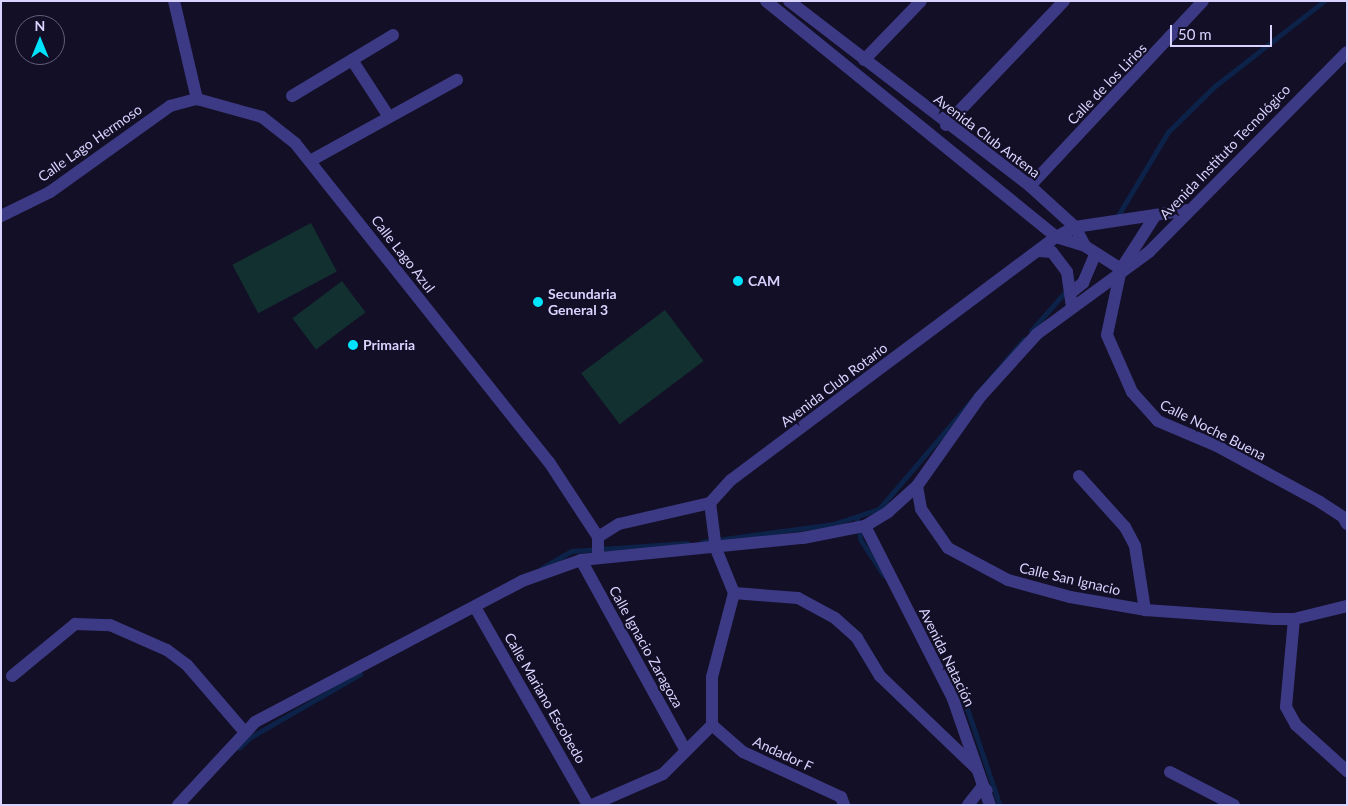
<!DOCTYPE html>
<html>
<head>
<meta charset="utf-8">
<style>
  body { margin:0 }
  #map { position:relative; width:1348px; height:806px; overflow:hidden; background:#130f26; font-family:Lato,sans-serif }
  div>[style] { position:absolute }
  .green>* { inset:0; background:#12302f; transform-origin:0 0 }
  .stream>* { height:4.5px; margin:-2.25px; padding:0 2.25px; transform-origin:2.25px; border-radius:2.25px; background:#0c2248 }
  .minor>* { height:12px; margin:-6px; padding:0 6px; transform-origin:6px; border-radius:6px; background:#3d3a85 }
  .dots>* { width:14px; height:14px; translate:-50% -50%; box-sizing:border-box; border:2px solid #130f26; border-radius:50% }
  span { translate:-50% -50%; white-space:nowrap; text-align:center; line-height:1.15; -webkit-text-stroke:4.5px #130f26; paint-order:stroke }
  .street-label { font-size:14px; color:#d9d4ff }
  .poi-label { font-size:14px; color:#d9d4ff; font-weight:700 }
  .left { translate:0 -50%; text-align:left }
  .frame { position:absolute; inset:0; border:2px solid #d9d4ff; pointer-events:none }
  .north { position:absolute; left:15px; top:15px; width:50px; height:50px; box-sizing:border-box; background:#130f26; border:1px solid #625e7d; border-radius:50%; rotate:0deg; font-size:14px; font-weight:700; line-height:20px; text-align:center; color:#d9d4ff }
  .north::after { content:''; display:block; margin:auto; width:18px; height:22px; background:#00e5ff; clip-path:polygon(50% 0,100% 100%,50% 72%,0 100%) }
  .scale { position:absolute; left:1170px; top:25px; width:102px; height:22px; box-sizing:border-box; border:2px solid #d9d4ff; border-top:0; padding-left:6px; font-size:15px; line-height:18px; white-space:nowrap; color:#d9d4ff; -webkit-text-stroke:4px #130f26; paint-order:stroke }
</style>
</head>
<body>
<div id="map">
  <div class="green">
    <i style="left:311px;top:223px;width:55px;height:89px;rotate:62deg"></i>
    <i style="left:342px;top:281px;width:39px;height:62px;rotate:53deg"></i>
    <i style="left:665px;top:310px;width:64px;height:105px;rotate:53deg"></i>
  </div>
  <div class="stream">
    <i style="left:1116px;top:219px;width:101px;rotate:-59.1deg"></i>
    <i style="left:1168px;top:132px;width:66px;rotate:-44.4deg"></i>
    <i style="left:1215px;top:86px;width:138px;rotate:-37.9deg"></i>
    <i style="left:1031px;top:331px;width:55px;rotate:-48.7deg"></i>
    <i style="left:857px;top:517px;width:23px;rotate:80deg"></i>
    <i style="left:861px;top:540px;width:42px;rotate:56.7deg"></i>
    <i style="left:702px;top:542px;width:133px;rotate:-7.8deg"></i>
    <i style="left:834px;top:524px;width:47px;rotate:-18.4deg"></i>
    <i style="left:879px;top:509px;width:223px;rotate:-49.5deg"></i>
    <i style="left:542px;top:568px;width:34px;rotate:-30deg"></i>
    <i style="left:571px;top:551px;width:116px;rotate:-3.9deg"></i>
    <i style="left:954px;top:688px;width:26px;rotate:58deg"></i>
    <i style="left:968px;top:710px;width:100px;rotate:71.4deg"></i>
    <i style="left:239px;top:748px;width:16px;rotate:-43deg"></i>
    <i style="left:251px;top:737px;width:126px;rotate:-30deg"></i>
  </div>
  <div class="minor">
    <i style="left:174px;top:1px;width:101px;rotate:76.8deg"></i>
    <i style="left:766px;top:1px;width:374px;rotate:39.1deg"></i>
    <i style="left:1056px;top:237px;width:30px;rotate:17deg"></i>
    <i style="left:1085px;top:246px;width:43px;rotate:32.6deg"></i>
    <i style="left:789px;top:1px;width:304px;rotate:37.5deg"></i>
    <i style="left:1030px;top:186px;width:61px;rotate:42.3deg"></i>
    <i style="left:1075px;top:227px;width:113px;rotate:-8.6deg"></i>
    <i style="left:352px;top:60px;width:68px;rotate:57deg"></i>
    <i style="left:864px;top:60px;width:82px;rotate:-46deg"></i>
    <i style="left:292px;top:96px;width:118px;rotate:-31.1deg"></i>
    <i style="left:946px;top:125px;width:171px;rotate:-46.4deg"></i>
    <i style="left:310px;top:161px;width:168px;rotate:-28.9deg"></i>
    <i style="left:1030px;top:186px;width:253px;rotate:-46.9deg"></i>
    <i style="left:1px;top:216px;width:55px;rotate:-26.1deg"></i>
    <i style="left:50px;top:192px;width:148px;rotate:-35.6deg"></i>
    <i style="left:170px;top:106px;width:28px;rotate:-15deg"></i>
    <i style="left:197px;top:99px;width:67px;rotate:15.5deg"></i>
    <i style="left:262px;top:117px;width:42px;rotate:38.2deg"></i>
    <i style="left:295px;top:143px;width:408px;rotate:51.5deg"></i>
    <i style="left:549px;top:462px;width:90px;rotate:56.8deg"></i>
    <i style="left:598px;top:537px;width:20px;rotate:90deg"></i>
    <i style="left:1155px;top:216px;width:63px;rotate:122.7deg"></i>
    <i style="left:1121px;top:269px;width:67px;rotate:102deg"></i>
    <i style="left:1107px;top:335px;width:62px;rotate:66.3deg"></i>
    <i style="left:1132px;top:392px;width:39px;rotate:48deg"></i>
    <i style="left:1158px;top:421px;width:64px;rotate:23deg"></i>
    <i style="left:1217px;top:446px;width:117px;rotate:28.5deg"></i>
    <i style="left:1320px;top:502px;width:27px;rotate:33deg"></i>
    <i style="left:1343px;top:517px;width:8px;rotate:60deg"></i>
    <i style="left:1038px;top:251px;width:14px;rotate:4deg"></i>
    <i style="left:1052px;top:252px;width:25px;rotate:53deg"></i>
    <i style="left:1067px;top:272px;width:34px;rotate:82deg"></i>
    <i style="left:1073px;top:291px;width:13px;rotate:-39deg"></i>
    <i style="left:1083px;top:283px;width:30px;rotate:-67deg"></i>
    <i style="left:1079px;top:476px;width:69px;rotate:48deg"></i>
    <i style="left:1125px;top:527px;width:21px;rotate:62deg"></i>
    <i style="left:1135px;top:546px;width:65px;rotate:81.1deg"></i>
    <i style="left:917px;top:486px;width:23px;rotate:80deg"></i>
    <i style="left:921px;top:509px;width:47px;rotate:55.3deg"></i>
    <i style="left:948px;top:548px;width:68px;rotate:28.1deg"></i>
    <i style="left:1008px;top:580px;width:64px;rotate:15.3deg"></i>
    <i style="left:1070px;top:597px;width:76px;rotate:9.8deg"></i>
    <i style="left:1145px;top:610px;width:128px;rotate:4deg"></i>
    <i style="left:1273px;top:619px;width:21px"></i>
    <i style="left:1294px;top:619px;width:55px;rotate:-13.8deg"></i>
    <i style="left:865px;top:526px;width:194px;rotate:63deg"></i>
    <i style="left:953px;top:699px;width:112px;rotate:70.8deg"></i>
    <i style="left:598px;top:537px;width:25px;rotate:-32deg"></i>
    <i style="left:619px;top:524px;width:93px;rotate:-13deg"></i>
    <i style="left:710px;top:503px;width:31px;rotate:-48deg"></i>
    <i style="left:731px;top:480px;width:406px;rotate:-36.8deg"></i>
    <i style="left:1056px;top:237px;width:21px;rotate:-28deg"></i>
    <i style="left:1075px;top:227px;width:21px;rotate:62deg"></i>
    <i style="left:581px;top:560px;width:216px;rotate:61.2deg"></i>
    <i style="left:734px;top:593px;width:64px;rotate:4.5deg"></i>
    <i style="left:798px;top:598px;width:42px;rotate:28.4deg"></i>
    <i style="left:835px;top:618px;width:30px;rotate:42deg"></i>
    <i style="left:857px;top:638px;width:44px;rotate:58.8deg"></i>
    <i style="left:880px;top:676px;width:134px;rotate:43.8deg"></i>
    <i style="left:475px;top:607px;width:228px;rotate:60.3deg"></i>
    <i style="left:1294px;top:619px;width:88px;rotate:95.2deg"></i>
    <i style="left:1286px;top:707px;width:21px;rotate:61deg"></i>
    <i style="left:1296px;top:725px;width:69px;rotate:42deg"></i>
    <i style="left:12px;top:676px;width:82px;rotate:-39.5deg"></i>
    <i style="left:75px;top:624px;width:35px;rotate:2deg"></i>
    <i style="left:110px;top:625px;width:62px;rotate:23.7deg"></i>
    <i style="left:167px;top:650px;width:25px;rotate:37deg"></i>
    <i style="left:187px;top:665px;width:86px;rotate:49.3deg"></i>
    <i style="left:712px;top:725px;width:41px;rotate:41.1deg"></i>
    <i style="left:743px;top:752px;width:108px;rotate:24.7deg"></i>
    <i style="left:841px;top:797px;width:9px;rotate:69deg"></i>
    <i style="left:1170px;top:772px;width:72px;rotate:27.3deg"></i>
    <i style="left:178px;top:805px;width:113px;rotate:-47.1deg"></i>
    <i style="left:255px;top:722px;width:302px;rotate:-27.8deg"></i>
    <i style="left:522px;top:581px;width:63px;rotate:-19.6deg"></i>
    <i style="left:581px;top:560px;width:223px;rotate:-5.7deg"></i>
    <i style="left:803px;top:538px;width:63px;rotate:-11deg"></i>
    <i style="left:865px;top:526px;width:27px;rotate:-31deg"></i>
    <i style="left:888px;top:512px;width:39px;rotate:-42deg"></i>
    <i style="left:917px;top:486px;width:109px;rotate:-54.7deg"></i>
    <i style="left:980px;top:397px;width:85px;rotate:-47.9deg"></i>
    <i style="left:1037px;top:334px;width:139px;rotate:-36.2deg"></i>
    <i style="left:1149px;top:252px;width:281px;rotate:-45.3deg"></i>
    <i style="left:592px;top:805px;width:77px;rotate:-23.6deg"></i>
    <i style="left:663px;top:774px;width:69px;rotate:-45deg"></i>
    <i style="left:712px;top:725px;width:48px;rotate:-90deg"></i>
    <i style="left:712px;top:677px;width:87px;rotate:-75.3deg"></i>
    <i style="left:734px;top:593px;width:48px;rotate:-112.2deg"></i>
    <i style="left:716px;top:549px;width:46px;rotate:-97.4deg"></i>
    <i style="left:968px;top:805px;width:24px;rotate:-52deg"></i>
    <i style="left:983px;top:786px;width:6px;rotate:51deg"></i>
  </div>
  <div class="dots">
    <i style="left:738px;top:281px;background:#00e5ff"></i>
    <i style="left:538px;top:302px;background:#00e5ff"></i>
    <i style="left:353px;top:345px;background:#00e5ff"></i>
  </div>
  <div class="street-label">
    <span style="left:1107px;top:84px;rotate:-46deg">Calle de los Lirios</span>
    <span style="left:987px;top:136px;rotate:37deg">Avenida Club Antena</span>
    <span style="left:90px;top:143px;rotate:-35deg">Calle Lago Hermoso</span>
    <span style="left:1225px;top:152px;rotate:-46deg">Avenida Instituto Tecnológico</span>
    <span style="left:403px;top:254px;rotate:52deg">Calle Lago Azul</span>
    <span style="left:834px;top:385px;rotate:-37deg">Avenida Club Rotario</span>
    <span style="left:1213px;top:430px;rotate:27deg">Calle Noche Buena</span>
    <span style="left:1070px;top:579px;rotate:13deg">Calle San Ignacio</span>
    <span style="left:646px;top:647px;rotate:61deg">Calle Ignacio Zaragoza</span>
    <span style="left:947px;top:657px;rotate:64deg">Avenida Natación</span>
    <span style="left:545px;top:698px;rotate:60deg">Calle Mariano Escobedo</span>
    <span style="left:783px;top:754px;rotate:25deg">Andador F</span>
  </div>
  <div class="poi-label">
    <span class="left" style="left:748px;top:281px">CAM</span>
    <span class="left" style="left:548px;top:302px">Secundaria<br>General 3</span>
    <span class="left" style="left:363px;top:345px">Primaria</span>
  </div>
  <div class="frame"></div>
  <div class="north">N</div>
  <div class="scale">50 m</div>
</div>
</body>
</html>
